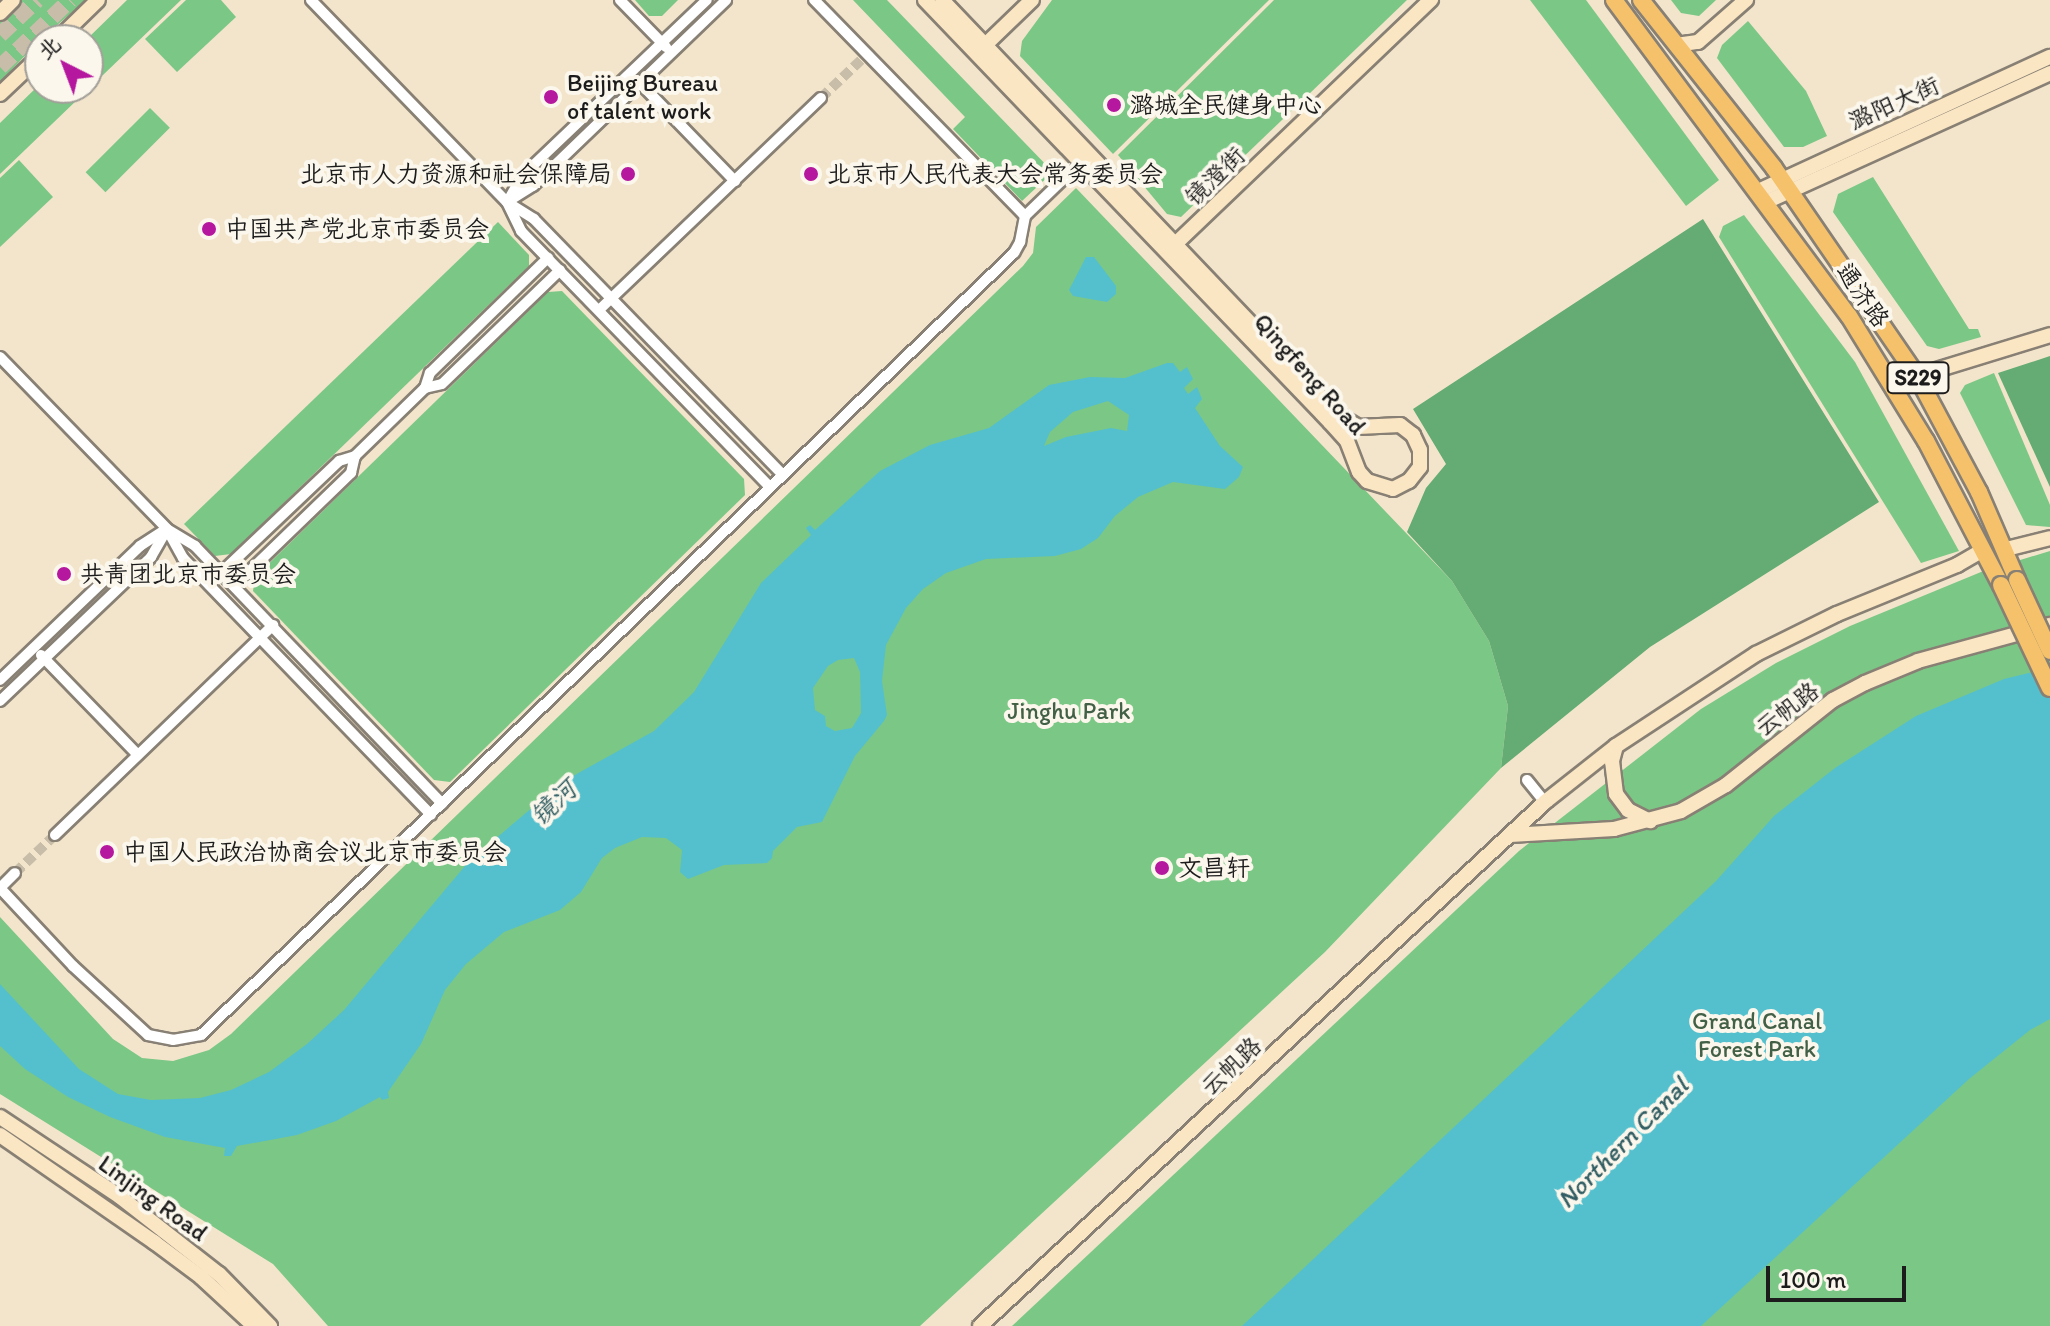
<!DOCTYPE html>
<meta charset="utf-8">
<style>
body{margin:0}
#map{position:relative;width:2050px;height:1326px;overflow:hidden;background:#f3e5cb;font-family:Itim,"LXGW WenKai TC",sans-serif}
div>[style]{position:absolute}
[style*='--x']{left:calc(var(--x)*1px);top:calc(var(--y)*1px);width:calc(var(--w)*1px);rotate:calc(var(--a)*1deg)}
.green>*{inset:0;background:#7bc786;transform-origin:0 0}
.forest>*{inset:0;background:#64ac73}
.water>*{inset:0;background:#54c0cd}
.street-tunnel>*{height:10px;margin-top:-5px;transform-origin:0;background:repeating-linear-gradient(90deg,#c8bda8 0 10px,transparent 0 15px)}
.primary-tunnel>*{height:16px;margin-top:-8px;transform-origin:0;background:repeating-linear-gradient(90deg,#c8bda8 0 16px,transparent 0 24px)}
.roads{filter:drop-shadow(2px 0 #888074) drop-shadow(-2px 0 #888074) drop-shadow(0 2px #888074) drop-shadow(0 -2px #888074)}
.street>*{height:10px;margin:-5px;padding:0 5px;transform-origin:5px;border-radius:5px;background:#fff}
.secondary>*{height:14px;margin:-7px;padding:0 7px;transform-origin:7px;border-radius:7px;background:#fbe6c4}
.primary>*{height:16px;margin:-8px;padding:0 8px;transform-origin:8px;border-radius:8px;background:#f5c16b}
.bridges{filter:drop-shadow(2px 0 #888074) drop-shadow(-2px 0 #888074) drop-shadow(0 2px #888074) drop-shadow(0 -2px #888074)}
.primary-bridge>*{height:16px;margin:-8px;padding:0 8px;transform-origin:8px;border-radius:8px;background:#f5c16b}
.dots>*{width:22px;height:22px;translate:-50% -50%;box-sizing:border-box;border:4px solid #fbf7ec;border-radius:50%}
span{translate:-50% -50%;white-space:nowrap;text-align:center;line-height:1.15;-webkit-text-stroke:8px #fbf7ec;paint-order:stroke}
.shield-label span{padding:2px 6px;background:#fbf7ec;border:2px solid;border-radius:6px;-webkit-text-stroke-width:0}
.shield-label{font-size:22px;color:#1c1c1c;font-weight:700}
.poi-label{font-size:24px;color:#1c1c1c}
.left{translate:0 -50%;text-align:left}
.right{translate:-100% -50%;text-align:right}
.street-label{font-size:24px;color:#1c1c1c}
.park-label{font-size:24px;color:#426046}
.water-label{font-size:26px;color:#325e63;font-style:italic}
.north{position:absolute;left:24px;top:24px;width:80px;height:80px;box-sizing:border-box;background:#fbf7ec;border:2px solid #a29f99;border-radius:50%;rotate:318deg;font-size:22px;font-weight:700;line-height:32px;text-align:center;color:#1c1c1c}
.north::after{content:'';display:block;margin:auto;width:28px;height:36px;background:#b5179e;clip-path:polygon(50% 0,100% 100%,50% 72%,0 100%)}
.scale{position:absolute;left:1766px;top:1266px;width:140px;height:36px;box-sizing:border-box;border:4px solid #1c1c1c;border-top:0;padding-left:10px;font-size:24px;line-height:28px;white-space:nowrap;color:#1c1c1c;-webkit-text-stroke:6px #fbf7ec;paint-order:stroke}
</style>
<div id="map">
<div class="green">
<i style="clip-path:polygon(22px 0,86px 0,40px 40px,0 82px,0 21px)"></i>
<i style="clip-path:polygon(127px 0,181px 0,0 174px,0 123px,40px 84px,40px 88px,88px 88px,86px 40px)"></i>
<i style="clip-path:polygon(186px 0,221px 0,236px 17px,177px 72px,145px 39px)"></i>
<i style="clip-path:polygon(635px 0,678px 0,662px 16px,649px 16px)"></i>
<i style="clip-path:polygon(853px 0,887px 0,1053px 172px,1022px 201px,953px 129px,965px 117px)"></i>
<i style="clip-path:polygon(1052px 0,1269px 0,1113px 154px,1020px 56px,1022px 41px)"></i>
<i style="clip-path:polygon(1274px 0,1407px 0,1181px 217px,1167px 214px,1118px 155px)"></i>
<i style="clip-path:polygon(1530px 0,1586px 0,1719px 180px,1686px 206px)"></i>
<i style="clip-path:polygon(1671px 0,1716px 0,1699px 16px,1681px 13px)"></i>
<i style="clip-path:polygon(1748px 21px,1806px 91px,1827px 136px,1803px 147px,1784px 147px,1717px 58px,1722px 45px)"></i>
<i style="left:150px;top:108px;width:28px;height:91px;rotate:45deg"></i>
<i style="clip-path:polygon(19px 160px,53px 197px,0 247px,0 178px)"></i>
<i style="clip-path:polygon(1873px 177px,1969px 329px,1978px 329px,1981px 337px,1939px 349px,1927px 346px,1833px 212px,1838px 194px)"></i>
<i style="clip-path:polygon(1076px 188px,1452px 581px,1489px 641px,1508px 706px,1501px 768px,1325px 952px,920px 1326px,328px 1326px,273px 1264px,0 1094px,0 917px,113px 1039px,142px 1058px,173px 1061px,209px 1050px,231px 1034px,1023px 266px,1033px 253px,1036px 227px)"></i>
<i style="clip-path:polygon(1744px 215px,1855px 362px,1959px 551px,1921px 563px,1719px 237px,1723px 226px)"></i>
<i style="clip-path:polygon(498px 222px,529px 255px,529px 266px,231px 554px,215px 556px,184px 524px)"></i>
<i style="clip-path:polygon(562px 291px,744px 479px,745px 495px,450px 782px,434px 780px,253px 591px,255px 577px,548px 292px)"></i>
<i style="clip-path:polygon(1994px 373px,2050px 505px,2050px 527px,2026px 525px,1960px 393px,1965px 385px)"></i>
<i style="clip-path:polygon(2050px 551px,2050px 1326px,1012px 1326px,1519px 851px,1701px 709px,1776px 663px,1850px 626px,1981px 572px)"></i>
</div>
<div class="forest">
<i style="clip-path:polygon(1703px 219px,1879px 502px,1650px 647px,1501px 768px,1508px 706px,1489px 641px,1452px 581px,1407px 532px,1426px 488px,1446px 464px,1413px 409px)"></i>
<i style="clip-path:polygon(2050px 356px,2050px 487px,1998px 373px)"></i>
</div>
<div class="water">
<i style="clip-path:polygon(1086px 257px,1094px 257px,1116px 286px,1116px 294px,1107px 302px,1073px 296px,1069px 290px)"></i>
<i style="clip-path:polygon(evenodd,1167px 363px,1173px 363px,1180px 372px,1187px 367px,1193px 379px,1184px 388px,1188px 394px,1197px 387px,1202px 399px,1195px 408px,1220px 446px,1243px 467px,1239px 477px,1225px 489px,1173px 482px,1138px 497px,1115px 516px,1098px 538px,1081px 549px,1055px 556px,986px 559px,946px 573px,923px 589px,906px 608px,886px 645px,882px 681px,887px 715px,884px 721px,855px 756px,822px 822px,797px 827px,773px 851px,772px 858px,767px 863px,724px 865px,688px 879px,680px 872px,682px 850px,666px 838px,642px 837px,615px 848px,602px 858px,581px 892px,560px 910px,504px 932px,466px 964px,445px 990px,421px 1044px,388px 1092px,389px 1098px,382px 1100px,380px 1097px,336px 1121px,297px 1135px,237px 1146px,231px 1156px,224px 1156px,225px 1148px,165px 1137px,110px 1117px,68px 1097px,25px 1069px,0 1046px,0 984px,79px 1069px,118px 1094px,151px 1100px,200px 1098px,231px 1090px,269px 1072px,307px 1044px,344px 1010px,470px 860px,564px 781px,654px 731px,694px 692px,761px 583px,811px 535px,806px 528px,810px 525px,815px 530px,880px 471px,930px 445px,989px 428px,1049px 385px,1090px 377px,1125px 378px,1167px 363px,1108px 401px,1129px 415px,1127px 431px,1111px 428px,1066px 437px,1044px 446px,1050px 432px,1073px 412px,1108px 401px,1167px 363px,854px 658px,860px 672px,861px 713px,852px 728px,835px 731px,826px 726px,825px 716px,815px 710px,813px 688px,828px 666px,838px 660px,854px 658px)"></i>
<i style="clip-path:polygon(2050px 668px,2050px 1019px,2030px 1030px,1969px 1079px,1701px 1326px,1242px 1326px,1716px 881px,1774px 816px,1835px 768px,1916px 716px,2004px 679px)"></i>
</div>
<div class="street-tunnel">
<i style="--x:821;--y:98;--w:55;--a:-43.5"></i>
<i style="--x:15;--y:873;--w:55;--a:-43.5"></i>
</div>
<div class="primary-tunnel">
<i style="--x:0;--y:35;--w:51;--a:-43.4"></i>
<i style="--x:0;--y:67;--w:97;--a:-43.7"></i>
</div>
<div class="roads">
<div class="street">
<i style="--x:311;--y:0;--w:281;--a:45.9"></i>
<i style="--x:507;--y:202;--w:32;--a:32"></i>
<i style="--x:534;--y:219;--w:357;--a:45.8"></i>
<i style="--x:620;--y:0;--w:66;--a:45.6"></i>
<i style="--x:637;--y:80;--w:141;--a:45.9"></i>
<i style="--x:508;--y:201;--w:29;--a:-61"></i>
<i style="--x:522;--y:176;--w:255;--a:-43.6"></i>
<i style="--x:507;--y:202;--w:31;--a:-32"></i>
<i style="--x:533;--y:186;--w:268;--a:-43.9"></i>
<i style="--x:508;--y:204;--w:30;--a:64"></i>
<i style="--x:521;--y:231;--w:357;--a:45.8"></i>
<i style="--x:1025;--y:216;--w:82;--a:-44"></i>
<i style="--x:599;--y:310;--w:307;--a:-43.7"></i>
<i style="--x:0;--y:357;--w:240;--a:45.8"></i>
<i style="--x:167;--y:529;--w:33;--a:31"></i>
<i style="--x:195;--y:546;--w:357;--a:46.2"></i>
<i style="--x:425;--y:388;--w:17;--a:-13"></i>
<i style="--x:442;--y:384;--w:164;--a:-44"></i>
<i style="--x:168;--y:531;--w:31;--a:61"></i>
<i style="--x:183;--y:558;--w:357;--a:46"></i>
<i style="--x:221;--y:573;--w:163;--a:-43.5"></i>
<i style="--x:339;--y:461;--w:17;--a:-17"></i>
<i style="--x:355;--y:456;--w:98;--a:-44.2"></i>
<i style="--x:425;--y:388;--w:16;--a:-72"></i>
<i style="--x:430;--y:373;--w:165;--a:-44.3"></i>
<i style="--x:234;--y:586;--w:163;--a:-44"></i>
<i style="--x:351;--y:473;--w:17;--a:-77"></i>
<i style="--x:41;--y:655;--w:139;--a:45.9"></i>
<i style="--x:0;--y:680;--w:194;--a:-43.7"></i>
<i style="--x:140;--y:546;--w:30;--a:-33"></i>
<i style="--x:0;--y:701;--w:209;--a:-43.6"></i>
<i style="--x:151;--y:557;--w:32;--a:-60"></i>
<i style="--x:1527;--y:780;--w:28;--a:51"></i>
<i style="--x:55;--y:835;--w:303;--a:-43.9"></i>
<i style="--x:0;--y:888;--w:107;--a:46.9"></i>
<i style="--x:73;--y:966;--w:102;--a:42.6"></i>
<i style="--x:148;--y:1035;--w:25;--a:11"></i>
<i style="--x:173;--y:1040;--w:28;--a:-10"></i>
<i style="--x:201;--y:1035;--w:1128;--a:-43.89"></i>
<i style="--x:1014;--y:253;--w:13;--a:-61"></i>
<i style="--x:1020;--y:242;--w:26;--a:-79"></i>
<i style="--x:1025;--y:216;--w:302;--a:-134.3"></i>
<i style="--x:0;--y:888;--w:21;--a:-45"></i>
</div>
<div class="secondary">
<i style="--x:925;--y:0;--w:585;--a:46.18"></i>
<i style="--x:1330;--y:422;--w:25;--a:48"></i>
<i style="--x:1347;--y:441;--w:33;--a:69"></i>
<i style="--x:1359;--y:472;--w:12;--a:48"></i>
<i style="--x:1367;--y:481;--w:27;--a:17"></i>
<i style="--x:1393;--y:489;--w:18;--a:-27"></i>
<i style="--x:1409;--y:481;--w:18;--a:-52"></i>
<i style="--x:1420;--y:467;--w:17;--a:-90"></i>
<i style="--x:1420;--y:450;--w:17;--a:-115"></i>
<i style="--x:1413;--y:435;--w:16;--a:-142"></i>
<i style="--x:1400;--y:425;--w:42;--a:177.3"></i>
<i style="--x:1358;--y:427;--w:25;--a:-148"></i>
<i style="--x:1337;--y:414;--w:572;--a:-133.65"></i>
<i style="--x:0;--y:13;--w:18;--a:-45"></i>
<i style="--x:57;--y:40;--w:57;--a:-44.3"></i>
<i style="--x:1676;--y:45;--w:22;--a:-8"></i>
<i style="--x:1698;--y:42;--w:64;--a:-41.2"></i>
<i style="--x:980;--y:50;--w:72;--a:-43.9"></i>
<i style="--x:0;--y:94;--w:55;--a:-43.5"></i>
<i style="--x:1758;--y:191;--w:321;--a:-24.7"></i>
<i style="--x:1766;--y:202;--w:312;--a:-24.4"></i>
<i style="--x:1168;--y:251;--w:364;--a:-43.7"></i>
<i style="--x:1917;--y:376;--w:139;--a:-17.1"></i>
<i style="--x:2006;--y:549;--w:45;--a:-14"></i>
<i style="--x:1616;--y:746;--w:16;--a:105"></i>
<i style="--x:1612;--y:761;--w:33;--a:83"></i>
<i style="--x:1616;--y:794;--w:20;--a:53"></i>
<i style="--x:1628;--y:810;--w:25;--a:27"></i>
<i style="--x:1510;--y:835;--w:104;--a:-3.3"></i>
<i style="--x:1614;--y:829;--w:69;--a:-15"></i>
<i style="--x:1681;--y:811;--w:52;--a:-30"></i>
<i style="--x:1726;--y:785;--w:137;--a:-38.5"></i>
<i style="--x:1833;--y:700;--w:36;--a:-28"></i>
<i style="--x:1865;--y:683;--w:57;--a:-22.5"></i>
<i style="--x:1918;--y:661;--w:137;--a:-15.3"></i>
<i style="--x:0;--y:1117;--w:143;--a:33.6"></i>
<i style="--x:119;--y:1196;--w:127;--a:38"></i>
<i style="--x:219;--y:1274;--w:73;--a:45.6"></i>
<i style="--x:0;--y:1135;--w:188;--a:34.8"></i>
<i style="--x:154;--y:1242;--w:59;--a:36.7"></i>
<i style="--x:201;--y:1277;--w:72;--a:42.8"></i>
<i style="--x:980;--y:1326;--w:771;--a:-42.84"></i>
<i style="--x:1545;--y:802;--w:90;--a:-38.3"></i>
<i style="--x:1616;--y:746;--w:168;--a:-33.3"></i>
<i style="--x:1756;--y:654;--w:90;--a:-26.3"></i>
<i style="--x:1837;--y:614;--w:130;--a:-22.2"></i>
<i style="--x:1957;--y:565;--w:30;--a:-30"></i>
</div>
<div class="primary">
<i style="--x:1614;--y:0;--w:394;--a:53.4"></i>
<i style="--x:1849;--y:316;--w:147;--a:58.4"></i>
<i style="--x:1926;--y:441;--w:162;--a:62.5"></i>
<i style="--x:1641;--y:0;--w:214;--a:51.6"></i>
<i style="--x:1774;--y:168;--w:252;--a:55.5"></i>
<i style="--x:1917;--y:376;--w:132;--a:61.9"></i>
<i style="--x:1979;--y:492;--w:96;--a:66.6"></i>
</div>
</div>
<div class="bridges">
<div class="primary-bridge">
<i style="--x:2017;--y:580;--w:78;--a:65.1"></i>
<i style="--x:2001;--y:585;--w:114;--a:64.6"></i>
</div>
</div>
<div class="dots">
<i style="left:551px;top:97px;background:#b5179e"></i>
<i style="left:1114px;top:105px;background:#b5179e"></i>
<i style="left:628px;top:174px;background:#b5179e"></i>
<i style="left:811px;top:174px;background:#b5179e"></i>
<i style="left:209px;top:229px;background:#b5179e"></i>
<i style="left:64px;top:574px;background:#b5179e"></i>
<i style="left:107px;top:852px;background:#b5179e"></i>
<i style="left:1162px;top:868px;background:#b5179e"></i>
</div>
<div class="shield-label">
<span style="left:1918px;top:378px">S229</span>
</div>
<div class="poi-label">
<span class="left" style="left:567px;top:97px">Beijing Bureau<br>of talent work</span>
<span class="left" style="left:1130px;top:105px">潞城全民健身中心</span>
<span class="right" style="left:612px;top:174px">北京市人力资源和社会保障局</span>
<span class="left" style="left:827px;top:174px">北京市人民代表大会常务委员会</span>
<span class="left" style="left:225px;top:229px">中国共产党北京市委员会</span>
<span class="left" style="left:80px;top:574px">共青团北京市委员会</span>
<span class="left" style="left:123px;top:852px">中国人民政治协商会议北京市委员会</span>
<span class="left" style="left:1178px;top:868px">文昌轩</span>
</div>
<div class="street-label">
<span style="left:1894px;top:103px;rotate:-24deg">潞阳大街</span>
<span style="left:1215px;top:176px;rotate:-44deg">镜澄街</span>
<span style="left:1863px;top:295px;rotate:55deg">通济路</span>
<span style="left:1310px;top:374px;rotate:48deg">Qingfeng Road</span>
<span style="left:1787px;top:709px;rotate:-37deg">云帆路</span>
<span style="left:1231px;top:1066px;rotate:-43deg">云帆路</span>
<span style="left:153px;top:1198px;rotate:36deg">Linjing Road</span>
</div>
<div class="park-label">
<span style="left:1069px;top:711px">Jinghu Park</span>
<span style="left:1757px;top:1035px">Grand Canal<br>Forest Park</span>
</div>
<div class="water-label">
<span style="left:554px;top:803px;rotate:-43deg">镜河</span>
<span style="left:1623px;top:1143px;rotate:-45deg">Northern Canal</span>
</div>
<div class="north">北</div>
<div class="scale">100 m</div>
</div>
